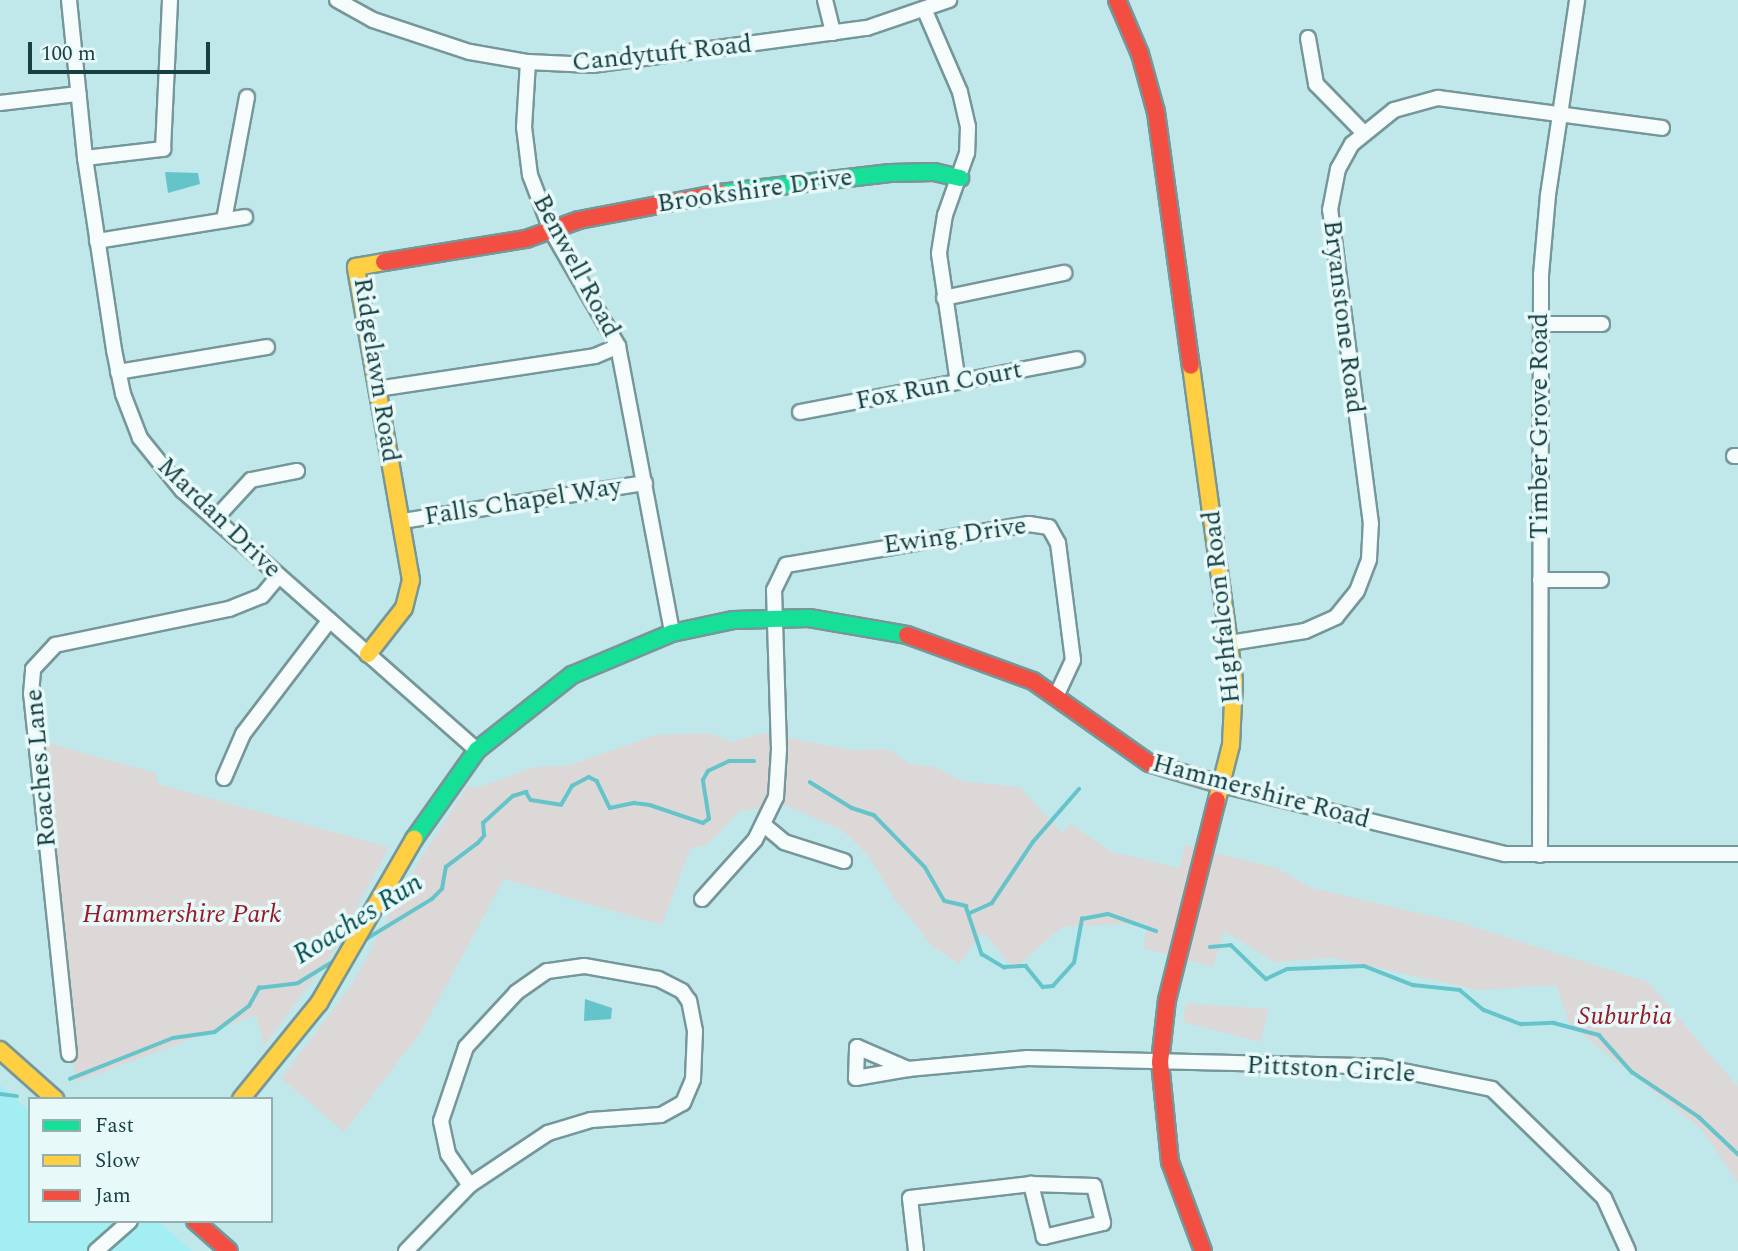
<!DOCTYPE html>
<style>
body{margin:0}
#map{position:relative;width:1738px;height:1251px;overflow:hidden;background:#c0e8ea;font-family:Spectral,serif}
div>[style]{position:absolute}
[style*='--x']{left:calc(var(--x)*1px);top:calc(var(--y)*1px);width:calc(var(--w)*1px);rotate:calc(var(--a)*1deg)}
.built>*{inset:0;background:#a2eef2}
.green>*{inset:0;background:#dcd8d8}
.water>*{inset:0;background:#65c4ca}
.stream>*{height:3.5px;margin:-1.75px;padding:0 1.75px;transform-origin:1.75px;border-radius:1.75px;background:#65c4ca}
.roads{filter:drop-shadow(2px 0 #769799) drop-shadow(-2px 0 #769799) drop-shadow(0 2px #769799) drop-shadow(0 -2px #769799)}
.street>*{height:14px;margin:-7px;padding:0 7px;transform-origin:7px;border-radius:7px;background:#f6fcfc}
.fast>*{height:16px;margin:-8px;padding:0 8px;transform-origin:8px;border-radius:8px;background:#16e098}
.slow>*{height:16px;margin:-8px;padding:0 8px;transform-origin:8px;border-radius:8px;background:#ffcf43}
.jam>*{height:16px;margin:-8px;padding:0 8px;transform-origin:8px;border-radius:8px;background:#f24e42}
span{translate:-50% -50%;white-space:nowrap;text-align:center;line-height:1.15;-webkit-text-stroke:7px #e8f9fa;paint-order:stroke}
.street-label{font-size:26px;color:#184042}
.park-label{font-size:26px;color:#981a28;font-style:italic}
.water-label{font-size:28px;color:#034d51;font-style:italic}
.legend{position:absolute;left:28px;top:1097px;width:245px;height:126px;box-sizing:border-box;background:#e8f9fa;border:2px solid #95afb0;margin:0;padding:9px 12px;list-style:none;font-size:21px;color:#184042}
.legend li{display:flex;align-items:center;gap:14px;height:35px}
.legend b{width:35px;border:2px solid #95afb0}
.scale{position:absolute;left:28px;top:42px;width:182px;height:32px;box-sizing:border-box;border:4px solid #184042;border-top:0;padding-left:9px;font-size:21px;line-height:24px;white-space:nowrap;color:#184042;-webkit-text-stroke:5px #e8f9fa;paint-order:stroke}
</style>
<div id="map">
<div class="built">
<i style="clip-path:polygon(0 1085px,30px 1111px,30px 1221px,157px 1221px,192px 1251px,0 1251px)"></i>
</div>
<div class="green">
<i style="clip-path:polygon(709px 733px,733px 742px,762px 733px,852px 750px,888px 749px,911px 764px,935px 767px,963px 781px,1020px 787px,1062px 833px,1070px 823px,1110px 851px,1179px 868px,1185px 845px,1277px 868px,1312px 888px,1462px 923px,1648px 982px,1738px 1087px,1738px 1183px,1701px 1129px,1570px 1025px,1556px 985px,1478px 990px,1334px 958px,1275px 962px,1224px 931px,1213px 967px,1143px 948px,1148px 923px,1062px 927px,1014px 969px,983px 932px,959px 964px,931px 945px,893px 897px,870px 858px,842px 830px,776px 801px,770px 807px,740px 811px,707px 845px,690px 849px,662px 925px,504px 879px,421px 1032px,344px 1132px,281px 1078px,352px 984px,422px 856px,468px 786px,476px 788px,535px 767px,567px 766px,656px 735px)"></i>
<i style="clip-path:polygon(41px 741px,156px 773px,158px 784px,389px 847px,332px 954px,264px 1046px,256px 1015px,76px 1082px)"></i>
<i style="clip-path:polygon(1186px 1003px,1269px 1009px,1260px 1042px,1183px 1022px)"></i>
</div>
<div class="water">
<i style="clip-path:polygon(165px 172px,198px 173px,200px 184px,168px 193px)"></i>
<i style="clip-path:polygon(585px 999px,612px 1008px,611px 1019px,584px 1021px)"></i>
</div>
<div class="stream">
<i style="--x:810;--y:782;--w:49;--a:31.8"></i>
<i style="--x:852;--y:808;--w:23;--a:18"></i>
<i style="--x:874;--y:815;--w:73;--a:45.6"></i>
<i style="--x:925;--y:867;--w:39;--a:60"></i>
<i style="--x:945;--y:901;--w:22;--a:13"></i>
<i style="--x:966;--y:906;--w:51;--a:71.6"></i>
<i style="--x:982;--y:954;--w:26;--a:31"></i>
<i style="--x:1004;--y:967;--w:22;--a:-3"></i>
<i style="--x:1026;--y:966;--w:27;--a:51"></i>
<i style="--x:1043;--y:987;--w:10;--a:-6"></i>
<i style="--x:1053;--y:986;--w:31;--a:-48"></i>
<i style="--x:1074;--y:963;--w:45;--a:-79.7"></i>
<i style="--x:1082;--y:919;--w:26;--a:-11"></i>
<i style="--x:1108;--y:914;--w:51;--a:19.5"></i>
<i style="--x:970;--y:913;--w:24;--a:-24"></i>
<i style="--x:992;--y:903;--w:73;--a:-56.1"></i>
<i style="--x:1033;--y:842;--w:70;--a:-49"></i>
<i style="--x:363;--y:941;--w:81;--a:-31.3"></i>
<i style="--x:432;--y:899;--w:14;--a:-45"></i>
<i style="--x:442;--y:889;--w:22;--a:-80"></i>
<i style="--x:446;--y:867;--w:39;--a:-37"></i>
<i style="--x:477;--y:844;--w:11;--a:-49"></i>
<i style="--x:484;--y:836;--w:13;--a:-94"></i>
<i style="--x:483;--y:823;--w:40;--a:-42"></i>
<i style="--x:513;--y:796;--w:14;--a:-17"></i>
<i style="--x:526;--y:792;--w:9;--a:58"></i>
<i style="--x:531;--y:800;--w:30;--a:9"></i>
<i style="--x:561;--y:805;--w:22;--a:-60"></i>
<i style="--x:572;--y:786;--w:19;--a:-28"></i>
<i style="--x:589;--y:777;--w:9;--a:27"></i>
<i style="--x:597;--y:781;--w:30;--a:64"></i>
<i style="--x:610;--y:808;--w:25;--a:-12"></i>
<i style="--x:634;--y:803;--w:16;--a:7"></i>
<i style="--x:650;--y:805;--w:56;--a:18.8"></i>
<i style="--x:703;--y:823;--w:7;--a:-34"></i>
<i style="--x:709;--y:819;--w:39;--a:-99"></i>
<i style="--x:703;--y:780;--w:10;--a:-61"></i>
<i style="--x:708;--y:771;--w:23;--a:-25"></i>
<i style="--x:729;--y:761;--w:25;--a:0"></i>
<i style="--x:1210;--y:947;--w:21;--a:-5"></i>
<i style="--x:1231;--y:945;--w:49;--a:44.2"></i>
<i style="--x:1266;--y:979;--w:23;--a:-25"></i>
<i style="--x:1287;--y:969;--w:77;--a:-2.2"></i>
<i style="--x:1364;--y:966;--w:53;--a:21.2"></i>
<i style="--x:1413;--y:985;--w:47;--a:6.1"></i>
<i style="--x:1460;--y:990;--w:31;--a:40"></i>
<i style="--x:1484;--y:1010;--w:40;--a:21"></i>
<i style="--x:1521;--y:1024;--w:33;--a:-2"></i>
<i style="--x:1554;--y:1023;--w:47;--a:14.9"></i>
<i style="--x:1599;--y:1035;--w:50;--a:48.3"></i>
<i style="--x:1632;--y:1072;--w:81;--a:33.9"></i>
<i style="--x:1699;--y:1117;--w:54;--a:43.5"></i>
<i style="--x:70;--y:1079;--w:111;--a:-21.7"></i>
<i style="--x:173;--y:1038;--w:42;--a:-8.1"></i>
<i style="--x:215;--y:1032;--w:43;--a:-37.4"></i>
<i style="--x:249;--y:1006;--w:21;--a:-61"></i>
<i style="--x:259;--y:988;--w:39;--a:-7"></i>
<i style="--x:298;--y:983;--w:42;--a:-31.4"></i>
<i style="--x:0;--y:1094;--w:17;--a:7"></i>
</div>
<div class="roads">
<div class="street">
<i style="--x:69;--y:0;--w:159;--a:84.2"></i>
<i style="--x:85;--y:158;--w:194;--a:81.4"></i>
<i style="--x:114;--y:350;--w:45;--a:78.4"></i>
<i style="--x:123;--y:394;--w:47;--a:68.9"></i>
<i style="--x:140;--y:438;--w:67;--a:51.1"></i>
<i style="--x:182;--y:490;--w:393;--a:41.4"></i>
<i style="--x:337;--y:0;--w:41;--a:29.1"></i>
<i style="--x:373;--y:20;--w:102;--a:18.3"></i>
<i style="--x:470;--y:52;--w:59;--a:9.8"></i>
<i style="--x:528;--y:62;--w:64;--a:2.7"></i>
<i style="--x:592;--y:65;--w:277;--a:-7.7"></i>
<i style="--x:867;--y:28;--w:87;--a:-18.9"></i>
<i style="--x:825;--y:0;--w:34;--a:76"></i>
<i style="--x:925;--y:11;--w:88;--a:66.6"></i>
<i style="--x:960;--y:92;--w:36;--a:77"></i>
<i style="--x:968;--y:127;--w:26;--a:92"></i>
<i style="--x:967;--y:153;--w:66;--a:109.5"></i>
<i style="--x:945;--y:215;--w:39;--a:99"></i>
<i style="--x:939;--y:254;--w:129;--a:81.6"></i>
<i style="--x:1308;--y:38;--w:47;--a:80.1"></i>
<i style="--x:1316;--y:84;--w:69;--a:45.6"></i>
<i style="--x:528;--y:62;--w:65;--a:93.5"></i>
<i style="--x:524;--y:127;--w:48;--a:82.9"></i>
<i style="--x:530;--y:175;--w:59;--a:69.1"></i>
<i style="--x:551;--y:230;--w:134;--a:60"></i>
<i style="--x:618;--y:346;--w:292;--a:79.3"></i>
<i style="--x:0;--y:103;--w:79;--a:-6.6"></i>
<i style="--x:85;--y:158;--w:79;--a:-6.6"></i>
<i style="--x:163;--y:149;--w:149;--a:-87.3"></i>
<i style="--x:224;--y:220;--w:125;--a:-79.4"></i>
<i style="--x:97;--y:241;--w:150;--a:-9.2"></i>
<i style="--x:944;--y:298;--w:123;--a:-11.8"></i>
<i style="--x:1541;--y:324;--w:61;--a:0"></i>
<i style="--x:118;--y:372;--w:151;--a:-9.5"></i>
<i style="--x:377;--y:389;--w:220;--a:-8.6"></i>
<i style="--x:595;--y:356;--w:25;--a:-23"></i>
<i style="--x:800;--y:412;--w:282;--a:-10.8"></i>
<i style="--x:1734;--y:456;--w:4;--a:0"></i>
<i style="--x:215;--y:519;--w:53;--a:-47.3"></i>
<i style="--x:251;--y:480;--w:47;--a:-11.1"></i>
<i style="--x:402;--y:521;--w:246;--a:-8.9"></i>
<i style="--x:1540;--y:580;--w:61;--a:0"></i>
<i style="--x:1230;--y:643;--w:76;--a:-9.1"></i>
<i style="--x:1305;--y:631;--w:34;--a:-24"></i>
<i style="--x:1336;--y:617;--w:33;--a:-51"></i>
<i style="--x:1357;--y:591;--w:34;--a:-69"></i>
<i style="--x:1369;--y:559;--w:35;--a:-87"></i>
<i style="--x:1371;--y:524;--w:317;--a:-97.4"></i>
<i style="--x:1330;--y:210;--w:42;--a:-79"></i>
<i style="--x:1338;--y:169;--w:29;--a:-61"></i>
<i style="--x:1352;--y:144;--w:54;--a:-39"></i>
<i style="--x:1394;--y:110;--w:46;--a:-15.3"></i>
<i style="--x:1438;--y:98;--w:226;--a:7.6"></i>
<i style="--x:224;--y:778;--w:48;--a:-66.6"></i>
<i style="--x:243;--y:734;--w:143;--a:-52.7"></i>
<i style="--x:1222;--y:785;--w:291;--a:13.7"></i>
<i style="--x:1505;--y:854;--w:233;--a:0"></i>
<i style="--x:764;--y:825;--w:26;--a:40"></i>
<i style="--x:784;--y:842;--w:63;--a:17.6"></i>
<i style="--x:1540;--y:855;--w:580;--a:-89.9"></i>
<i style="--x:1541;--y:275;--w:80;--a:-85"></i>
<i style="--x:1548;--y:195;--w:197;--a:-81.5"></i>
<i style="--x:702;--y:899;--w:79;--a:-48.1"></i>
<i style="--x:755;--y:840;--w:48;--a:-64"></i>
<i style="--x:776;--y:797;--w:48;--a:-86.4"></i>
<i style="--x:779;--y:749;--w:159;--a:-91.8"></i>
<i style="--x:774;--y:590;--w:28;--a:-64"></i>
<i style="--x:786;--y:565;--w:246;--a:-9.6"></i>
<i style="--x:1029;--y:524;--w:20;--a:9"></i>
<i style="--x:1049;--y:527;--w:18;--a:61"></i>
<i style="--x:1058;--y:543;--w:118;--a:82.7"></i>
<i style="--x:1073;--y:660;--w:38;--a:115"></i>
<i style="--x:69;--y:1054;--w:362;--a:-96"></i>
<i style="--x:31;--y:694;--w:25;--a:-85"></i>
<i style="--x:33;--y:669;--w:33;--a:-47"></i>
<i style="--x:55;--y:645;--w:178;--a:-11.7"></i>
<i style="--x:229;--y:609;--w:35;--a:-22"></i>
<i style="--x:262;--y:596;--w:26;--a:-50"></i>
<i style="--x:908;--y:1069;--w:53;--a:170.2"></i>
<i style="--x:856;--y:1078;--w:31;--a:-88"></i>
<i style="--x:857;--y:1047;--w:56;--a:23.3"></i>
<i style="--x:908;--y:1069;--w:120;--a:-5.3"></i>
<i style="--x:1027;--y:1058;--w:356;--a:1.4"></i>
<i style="--x:1383;--y:1067;--w:111;--a:11.4"></i>
<i style="--x:1492;--y:1089;--w:156;--a:44.2"></i>
<i style="--x:1604;--y:1198;--w:58;--a:65.6"></i>
<i style="--x:96;--y:1251;--w:45;--a:-41.4"></i>
<i style="--x:406;--y:1251;--w:92;--a:-45.9"></i>
<i style="--x:470;--y:1185;--w:94;--a:-33.7"></i>
<i style="--x:548;--y:1133;--w:45;--a:-16.8"></i>
<i style="--x:591;--y:1120;--w:70;--a:-4.1"></i>
<i style="--x:661;--y:1115;--w:25;--a:-29"></i>
<i style="--x:683;--y:1103;--w:26;--a:-67"></i>
<i style="--x:693;--y:1079;--w:48;--a:-87.6"></i>
<i style="--x:695;--y:1031;--w:31;--a:-101"></i>
<i style="--x:689;--y:1001;--w:12;--a:-125"></i>
<i style="--x:682;--y:991;--w:27;--a:-153"></i>
<i style="--x:658;--y:979;--w:75;--a:-170"></i>
<i style="--x:584;--y:966;--w:37;--a:172"></i>
<i style="--x:547;--y:971;--w:38;--a:145"></i>
<i style="--x:516;--y:993;--w:74;--a:132.8"></i>
<i style="--x:466;--y:1047;--w:78;--a:108.7"></i>
<i style="--x:441;--y:1121;--w:34;--a:78"></i>
<i style="--x:448;--y:1154;--w:38;--a:55"></i>
<i style="--x:916;--y:1251;--w:53;--a:-96.5"></i>
<i style="--x:910;--y:1198;--w:122;--a:-6.6"></i>
<i style="--x:1031;--y:1184;--w:63;--a:1.8"></i>
<i style="--x:1094;--y:1186;--w:38;--a:76"></i>
<i style="--x:1103;--y:1223;--w:61;--a:166.7"></i>
<i style="--x:1044;--y:1237;--w:55;--a:-103.8"></i>
</div>
<div class="fast">
<i style="--x:720;--y:193;--w:171;--a:-6.7"></i>
<i style="--x:890;--y:173;--w:44;--a:-1.3"></i>
<i style="--x:934;--y:172;--w:27;--a:13"></i>
<i style="--x:414;--y:839;--w:109;--a:-54.7"></i>
<i style="--x:477;--y:750;--w:121;--a:-38.3"></i>
<i style="--x:572;--y:675;--w:108;--a:-22.8"></i>
<i style="--x:672;--y:633;--w:62;--a:-12"></i>
<i style="--x:733;--y:620;--w:76;--a:-1.5"></i>
<i style="--x:809;--y:618;--w:99;--a:9.8"></i>
</div>
<div class="slow">
<i style="--x:1191;--y:366;--w:318;--a:82.2"></i>
<i style="--x:1234;--y:681;--w:64;--a:92.7"></i>
<i style="--x:1231;--y:745;--w:57;--a:104.3"></i>
<i style="--x:368;--y:654;--w:58;--a:-52"></i>
<i style="--x:404;--y:608;--w:29;--a:-76"></i>
<i style="--x:411;--y:580;--w:318;--a:-100"></i>
<i style="--x:356;--y:267;--w:28;--a:-10"></i>
<i style="--x:0;--y:1050;--w:74;--a:41.7"></i>
<i style="--x:241;--y:1099;--w:124;--a:-50.9"></i>
<i style="--x:319;--y:1003;--w:190;--a:-59.9"></i>
</div>
<div class="jam">
<i style="--x:1117;--y:0;--w:59;--a:66.9"></i>
<i style="--x:1140;--y:54;--w:60;--a:74.6"></i>
<i style="--x:1156;--y:112;--w:256;--a:82.2"></i>
<i style="--x:384;--y:262;--w:144;--a:-9.2"></i>
<i style="--x:526;--y:239;--w:56;--a:-19.7"></i>
<i style="--x:579;--y:220;--w:144;--a:-10.8"></i>
<i style="--x:907;--y:635;--w:134;--a:20.1"></i>
<i style="--x:1033;--y:681;--w:142;--a:35.3"></i>
<i style="--x:1149;--y:763;--w:76;--a:16.8"></i>
<i style="--x:195;--y:1221;--w:45;--a:41.4"></i>
<i style="--x:1203;--y:1251;--w:95;--a:-110.3"></i>
<i style="--x:1170;--y:1162;--w:100;--a:-95.7"></i>
<i style="--x:1160;--y:1062;--w:62;--a:-83.6"></i>
<i style="--x:1167;--y:1000;--w:206;--a:-76"></i>
</div>
</div>
<div class="street-label">
<span style="left:662px;top:54px;rotate:-6deg">Candytuft Road</span>
<span style="left:755px;top:191px;rotate:-8deg">Brookshire Drive</span>
<span style="left:576px;top:266px;rotate:62deg">Benwell Road</span>
<span style="left:1343px;top:317px;rotate:83deg">Bryanstone Road</span>
<span style="left:376px;top:370px;rotate:81deg">Ridgelawn Road</span>
<span style="left:939px;top:386px;rotate:-11deg">Fox Run Court</span>
<span style="left:1540px;top:426px;rotate:-90deg">Timber Grove Road</span>
<span style="left:523px;top:502px;rotate:-9deg">Falls Chapel Way</span>
<span style="left:219px;top:518px;rotate:44deg">Mardan Drive</span>
<span style="left:955px;top:536px;rotate:-8deg">Ewing Drive</span>
<span style="left:1222px;top:607px;rotate:-96deg">Highfalcon Road</span>
<span style="left:41px;top:768px;rotate:-95deg">Roaches Lane</span>
<span style="left:1261px;top:792px;rotate:15deg">Hammershire Road</span>
<span style="left:1331px;top:1070px;rotate:3deg">Pittston Circle</span>
</div>
<div class="park-label">
<span style="left:182px;top:915px">Hammershire Park</span>
<span style="left:1625px;top:1017px">Suburbia</span>
</div>
<div class="water-label">
<span style="left:358px;top:919px;rotate:-32deg">Roaches Run</span>
</div>
<ul class="legend">
<li><b style="height:9px;background:#16e098"></b>Fast</li>
<li><b style="height:9px;background:#ffcf43"></b>Slow</li>
<li><b style="height:9px;background:#f24e42"></b>Jam</li>
</ul>
<div class="scale">100 m</div>
</div>
